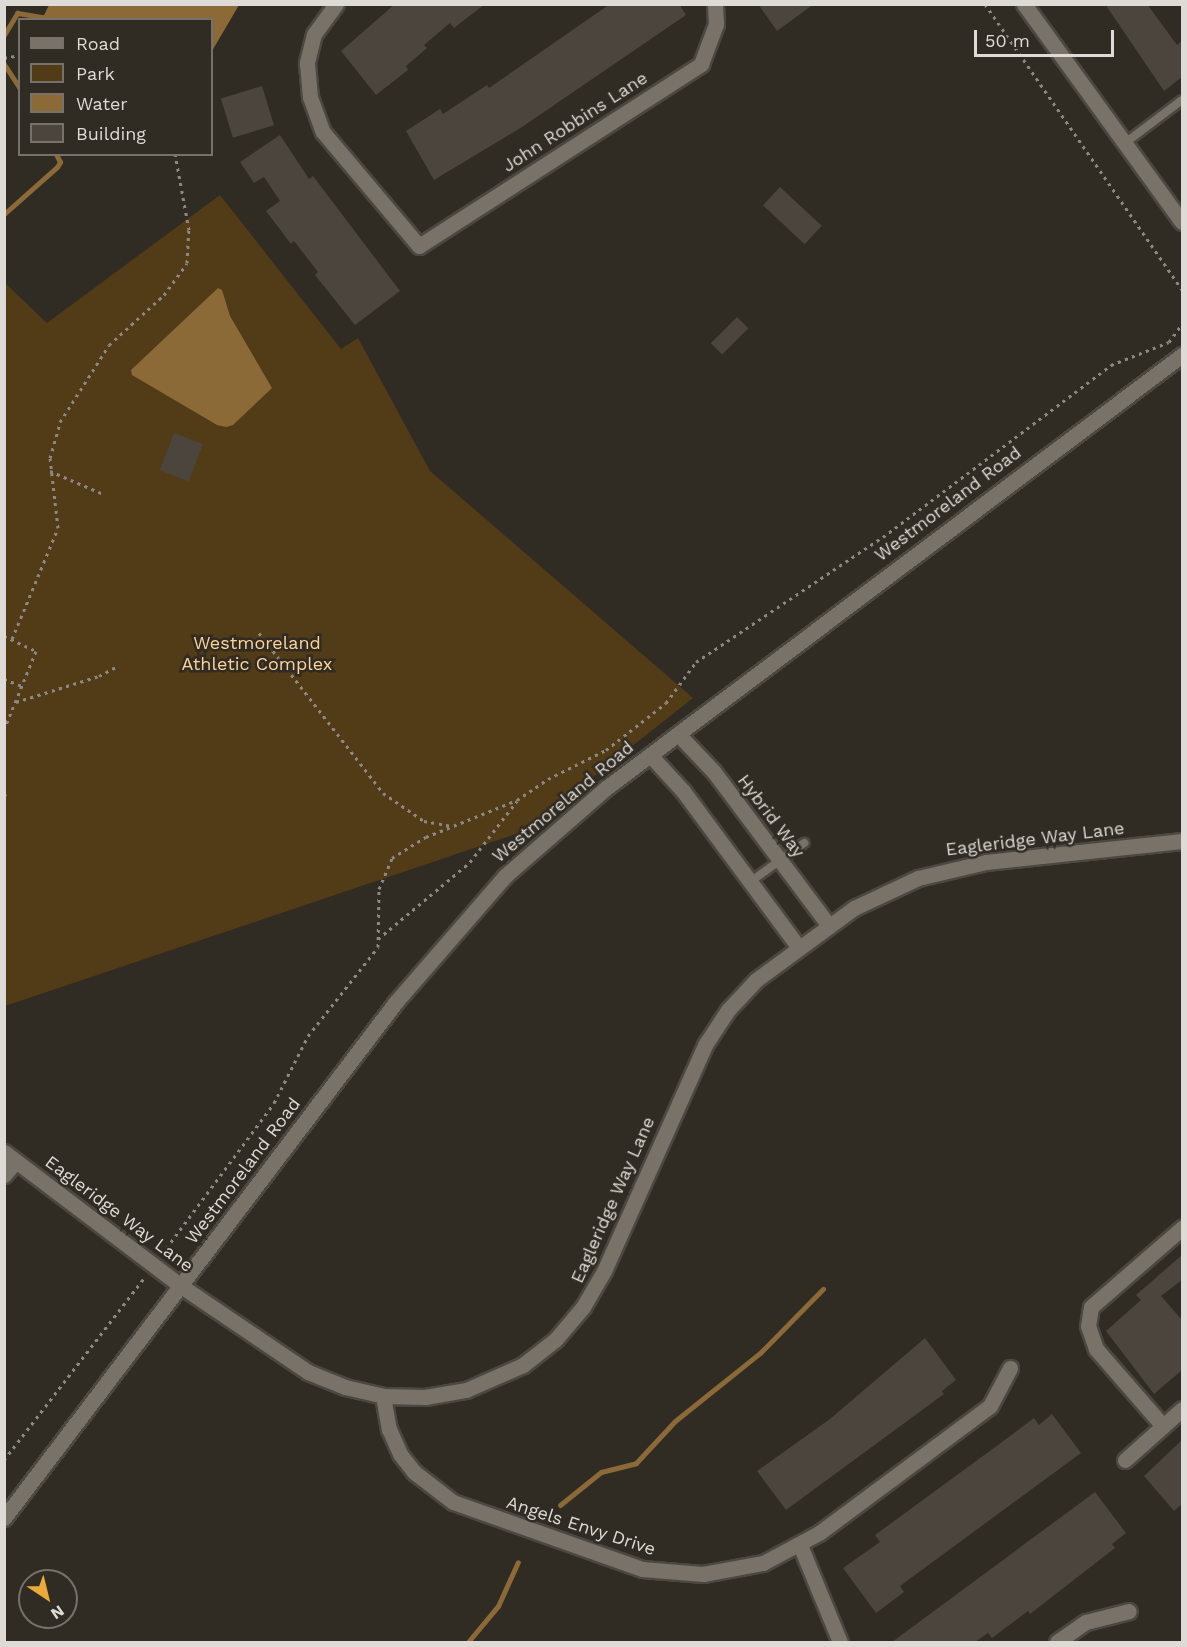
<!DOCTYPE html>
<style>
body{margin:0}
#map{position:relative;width:1187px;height:1647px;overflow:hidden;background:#302b23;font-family:"Work Sans",sans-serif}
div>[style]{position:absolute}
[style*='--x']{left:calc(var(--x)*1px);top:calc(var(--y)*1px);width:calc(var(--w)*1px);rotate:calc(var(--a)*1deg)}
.green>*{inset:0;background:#523b17}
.water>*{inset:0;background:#8b6a38}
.stream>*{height:5px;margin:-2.5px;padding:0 2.5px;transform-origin:2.5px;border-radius:2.5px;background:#8b6a38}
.building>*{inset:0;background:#4b453d;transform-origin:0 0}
.path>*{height:3px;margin-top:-1.5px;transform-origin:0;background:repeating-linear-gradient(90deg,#8c8982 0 3px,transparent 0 7.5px)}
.roads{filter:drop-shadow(2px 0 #4b4741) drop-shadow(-2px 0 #4b4741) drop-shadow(0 2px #4b4741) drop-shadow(0 -2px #4b4741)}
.lane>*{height:8px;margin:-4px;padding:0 4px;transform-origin:4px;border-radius:4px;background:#787269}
.street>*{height:15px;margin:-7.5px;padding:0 7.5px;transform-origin:7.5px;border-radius:7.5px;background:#787269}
.secondary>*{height:15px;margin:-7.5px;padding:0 7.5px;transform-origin:7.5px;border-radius:7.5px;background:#787269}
span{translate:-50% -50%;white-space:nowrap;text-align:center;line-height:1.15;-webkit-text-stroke:5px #302b23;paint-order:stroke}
.street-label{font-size:18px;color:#dedbd6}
.park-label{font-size:18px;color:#fcd499}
.frame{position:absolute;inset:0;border:6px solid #dedbd6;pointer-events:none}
.legend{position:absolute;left:18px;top:18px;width:195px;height:138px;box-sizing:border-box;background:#302b23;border:2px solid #76716b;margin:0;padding:8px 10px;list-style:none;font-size:18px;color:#dedbd6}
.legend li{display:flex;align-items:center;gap:12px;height:30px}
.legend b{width:30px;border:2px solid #76716b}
.north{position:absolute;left:18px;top:1569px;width:60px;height:60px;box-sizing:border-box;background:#302b23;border:2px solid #76716b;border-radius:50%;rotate:145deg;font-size:16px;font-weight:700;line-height:24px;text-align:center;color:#dedbd6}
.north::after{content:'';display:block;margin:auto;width:21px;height:27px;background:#eba939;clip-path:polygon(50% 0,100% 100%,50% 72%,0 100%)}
.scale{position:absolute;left:974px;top:30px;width:140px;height:27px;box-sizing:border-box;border:3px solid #dedbd6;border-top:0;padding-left:8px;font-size:18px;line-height:21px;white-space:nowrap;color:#dedbd6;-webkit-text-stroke:4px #302b23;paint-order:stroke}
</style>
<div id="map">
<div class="green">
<i style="clip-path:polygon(220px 195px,341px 349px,358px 338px,430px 471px,693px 698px,525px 831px,5px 1006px,4px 282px,47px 323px)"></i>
</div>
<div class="water">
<i style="clip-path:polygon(49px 5px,49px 4px,239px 5px,212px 51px,212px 20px,42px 19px)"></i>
<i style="clip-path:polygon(218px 288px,222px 290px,230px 316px,272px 388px,233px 425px,226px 427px,217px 425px,132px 375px,131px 370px)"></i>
</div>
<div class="stream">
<i style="--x:4;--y:35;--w:26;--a:-59"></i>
<i style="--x:17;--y:13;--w:31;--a:9"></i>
<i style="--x:4;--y:64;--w:30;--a:57"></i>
<i style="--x:4;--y:214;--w:71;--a:-41.6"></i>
<i style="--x:57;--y:167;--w:6;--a:-59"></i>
<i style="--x:60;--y:162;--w:9;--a:-117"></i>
<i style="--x:560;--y:1505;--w:53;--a:-38.8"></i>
<i style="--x:601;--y:1472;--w:36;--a:-14"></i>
<i style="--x:636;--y:1463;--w:57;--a:-47.1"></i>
<i style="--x:675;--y:1421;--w:109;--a:-38.7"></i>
<i style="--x:760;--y:1353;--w:90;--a:-45.5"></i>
<i style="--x:468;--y:1642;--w:47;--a:-50.2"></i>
<i style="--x:498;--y:1606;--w:48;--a:-65.6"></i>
</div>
<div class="building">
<i style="clip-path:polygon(395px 4px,485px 4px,454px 28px,450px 23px,424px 45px,427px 48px,406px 66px,408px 70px,376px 95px,341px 51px)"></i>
<i style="clip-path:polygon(610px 4px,679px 4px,686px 15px,522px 127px,434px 180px,406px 131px,440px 109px,443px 114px,487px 85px,489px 88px)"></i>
<i style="clip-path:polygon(758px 4px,814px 4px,777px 31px)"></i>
<i style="clip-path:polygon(1105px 4px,1147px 4px,1177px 45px,1182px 41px,1182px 77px,1164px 91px)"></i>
<i style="left:262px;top:86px;width:41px;height:43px;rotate:73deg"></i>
<i style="clip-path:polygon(280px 135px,309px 179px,313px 176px,400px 291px,355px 325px,315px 275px,318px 272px,294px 241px,291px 244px,266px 211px,280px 201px,264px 177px,254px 183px,240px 162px)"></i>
<i style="left:780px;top:187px;width:57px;height:25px;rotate:43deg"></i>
<i style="left:737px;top:317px;width:16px;height:37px;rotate:45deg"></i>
<i style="left:174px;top:433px;width:31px;height:40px;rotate:21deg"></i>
<i style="clip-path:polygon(1182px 1255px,1182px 1280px,1161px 1296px,1182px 1320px,1182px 1370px,1154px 1394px,1106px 1331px,1141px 1300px,1136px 1295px)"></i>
<i style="clip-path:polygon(925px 1338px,956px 1380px,942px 1391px,944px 1394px,786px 1510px,757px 1471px,830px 1419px)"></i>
<i style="clip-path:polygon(1052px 1414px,1081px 1453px,900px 1586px,904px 1592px,876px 1613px,843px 1568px,880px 1542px,875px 1535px,998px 1445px,1034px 1418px,1039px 1425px)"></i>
<i style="clip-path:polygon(1182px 1440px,1182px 1504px,1174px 1511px,1144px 1476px)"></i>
<i style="clip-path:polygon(1095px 1492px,1126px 1533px,1112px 1544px,1115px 1548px,1030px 1614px,1028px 1611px,992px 1638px,988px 1633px,975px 1642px,892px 1642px)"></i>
</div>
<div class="path">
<i style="--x:985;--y:4;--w:347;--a:55.4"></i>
<i style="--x:4;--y:58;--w:16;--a:-11"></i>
<i style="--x:50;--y:471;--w:56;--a:23.3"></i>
<i style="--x:259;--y:633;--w:202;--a:52.2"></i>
<i style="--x:383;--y:793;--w:50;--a:34.3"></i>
<i style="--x:424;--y:821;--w:28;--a:10"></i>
<i style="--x:4;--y:636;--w:35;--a:25"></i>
<i style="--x:36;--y:651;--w:85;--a:112.1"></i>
<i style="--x:12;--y:639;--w:120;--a:-67.5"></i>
<i style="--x:58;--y:528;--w:70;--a:-96.5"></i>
<i style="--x:50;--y:458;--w:37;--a:-74"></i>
<i style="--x:60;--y:422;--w:91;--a:-57.5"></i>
<i style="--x:109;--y:345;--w:74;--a:-42.3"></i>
<i style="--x:164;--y:295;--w:39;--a:-54"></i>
<i style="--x:187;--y:263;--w:33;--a:-87"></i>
<i style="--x:189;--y:230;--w:77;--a:-100.4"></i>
<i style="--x:4;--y:679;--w:19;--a:21"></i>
<i style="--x:16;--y:702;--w:87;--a:-17.4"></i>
<i style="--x:99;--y:676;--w:21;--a:-28"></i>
<i style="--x:4;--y:793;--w:7;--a:63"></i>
<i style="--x:378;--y:939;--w:120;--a:-39.9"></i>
<i style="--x:470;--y:862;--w:77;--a:-52.4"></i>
<i style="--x:162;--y:1254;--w:188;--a:-53.4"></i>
<i style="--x:274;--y:1103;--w:75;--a:-63.1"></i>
<i style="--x:308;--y:1036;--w:113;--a:-51.8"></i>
<i style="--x:378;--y:947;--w:58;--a:-89"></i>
<i style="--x:379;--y:889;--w:34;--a:-67"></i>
<i style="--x:392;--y:858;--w:40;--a:-32"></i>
<i style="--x:426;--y:837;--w:98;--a:-22.1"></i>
<i style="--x:517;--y:800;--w:37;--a:-34"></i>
<i style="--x:548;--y:779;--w:65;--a:-26.6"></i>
<i style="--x:606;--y:750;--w:76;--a:-38.1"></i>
<i style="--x:666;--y:703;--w:51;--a:-53.8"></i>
<i style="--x:696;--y:662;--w:225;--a:-33.8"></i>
<i style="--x:883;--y:537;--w:286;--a:-37"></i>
<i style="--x:1111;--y:365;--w:62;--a:-21.6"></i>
<i style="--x:1169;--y:342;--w:22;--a:-54"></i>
<i style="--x:4;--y:1460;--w:230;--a:-52.4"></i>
</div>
<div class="roads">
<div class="lane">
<i style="--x:1125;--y:143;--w:71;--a:-37"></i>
<i style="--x:750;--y:882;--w:67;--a:-35.8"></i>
</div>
<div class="street">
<i style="--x:336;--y:4;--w:37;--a:126"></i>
<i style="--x:314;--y:34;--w:30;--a:104"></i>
<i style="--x:307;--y:63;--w:34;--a:85"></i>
<i style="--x:310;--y:97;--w:37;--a:70"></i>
<i style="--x:323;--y:132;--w:149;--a:49.9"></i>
<i style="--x:419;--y:246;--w:336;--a:-32.8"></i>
<i style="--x:701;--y:64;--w:43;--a:-69.4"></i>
<i style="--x:716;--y:24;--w:20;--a:-93"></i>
<i style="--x:678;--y:734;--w:52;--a:46.5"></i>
<i style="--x:714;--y:772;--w:192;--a:53.2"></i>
<i style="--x:650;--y:755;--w:49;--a:47.5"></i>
<i style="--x:683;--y:791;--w:195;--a:53.5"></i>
<i style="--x:4;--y:1152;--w:222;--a:37.1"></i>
<i style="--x:181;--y:1286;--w:153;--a:34.1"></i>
<i style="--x:308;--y:1372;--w:40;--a:22"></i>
<i style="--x:345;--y:1387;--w:39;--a:13"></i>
<i style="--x:383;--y:1396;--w:42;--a:1.4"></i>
<i style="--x:425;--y:1397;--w:42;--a:-9.7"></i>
<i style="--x:466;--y:1390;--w:62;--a:-23.7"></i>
<i style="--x:523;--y:1365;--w:42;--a:-38.2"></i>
<i style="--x:556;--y:1339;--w:42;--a:-49.8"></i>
<i style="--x:583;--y:1307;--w:42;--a:-59.7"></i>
<i style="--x:604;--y:1271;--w:248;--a:-65.9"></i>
<i style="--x:705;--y:1045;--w:42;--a:-56.7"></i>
<i style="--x:728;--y:1010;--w:41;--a:-47"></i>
<i style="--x:756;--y:980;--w:122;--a:-36.3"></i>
<i style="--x:854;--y:908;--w:71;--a:-25.1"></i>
<i style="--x:918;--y:878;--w:70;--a:-13.2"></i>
<i style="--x:986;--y:862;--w:197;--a:-6.1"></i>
<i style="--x:4;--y:1175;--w:18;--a:-49"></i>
<i style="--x:383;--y:1396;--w:34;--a:80"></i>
<i style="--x:389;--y:1429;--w:27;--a:66"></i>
<i style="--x:400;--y:1454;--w:23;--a:52"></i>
<i style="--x:414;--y:1472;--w:49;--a:37.6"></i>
<i style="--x:453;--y:1502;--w:201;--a:19.5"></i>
<i style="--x:642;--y:1569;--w:61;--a:4.7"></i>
<i style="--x:703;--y:1574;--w:61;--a:-10.4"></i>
<i style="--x:763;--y:1563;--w:64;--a:-28.2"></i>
<i style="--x:819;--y:1533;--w:213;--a:-36.6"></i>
<i style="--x:990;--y:1406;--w:43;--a:-62.2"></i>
<i style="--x:1163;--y:1426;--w:102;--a:-131"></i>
<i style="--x:1096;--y:1349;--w:24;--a:-109"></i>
<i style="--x:1088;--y:1326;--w:19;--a:-81"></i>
<i style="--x:1091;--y:1307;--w:121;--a:-41"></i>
<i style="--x:1125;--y:1460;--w:76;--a:-41.8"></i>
<i style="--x:800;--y:1545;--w:105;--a:67.6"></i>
<i style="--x:1057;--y:1642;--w:35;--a:-35"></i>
<i style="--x:1086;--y:1622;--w:44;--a:-14.3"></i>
</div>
<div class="secondary">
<i style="--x:1024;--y:4;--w:269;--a:54.1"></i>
<i style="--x:4;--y:1518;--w:647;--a:-52.79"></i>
<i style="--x:395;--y:1003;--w:168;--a:-49.1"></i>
<i style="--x:505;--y:876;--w:134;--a:-41.1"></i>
<i style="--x:606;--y:788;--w:721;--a:-36.93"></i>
</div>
</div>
<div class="street-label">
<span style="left:575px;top:122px;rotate:-33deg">John Robbins Lane</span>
<span style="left:948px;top:504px;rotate:-37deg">Westmoreland Road</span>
<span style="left:563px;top:802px;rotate:-40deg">Westmoreland Road</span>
<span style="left:771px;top:816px;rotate:53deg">Hybrid Way</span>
<span style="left:1035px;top:839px;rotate:-7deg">Eagleridge Way Lane</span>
<span style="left:243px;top:1171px;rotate:-53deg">Westmoreland Road</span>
<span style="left:613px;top:1200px;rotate:-66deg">Eagleridge Way Lane</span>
<span style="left:119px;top:1214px;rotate:37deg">Eagleridge Way Lane</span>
<span style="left:581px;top:1526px;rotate:18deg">Angels Envy Drive</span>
</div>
<div class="park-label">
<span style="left:257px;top:654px">Westmoreland<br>Athletic Complex</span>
</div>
<div class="frame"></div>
<ul class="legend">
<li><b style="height:8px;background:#787269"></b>Road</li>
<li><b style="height:16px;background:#523b17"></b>Park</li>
<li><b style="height:16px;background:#8b6a38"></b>Water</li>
<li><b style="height:16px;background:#4b453d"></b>Building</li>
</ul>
<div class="north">N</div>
<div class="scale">50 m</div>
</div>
